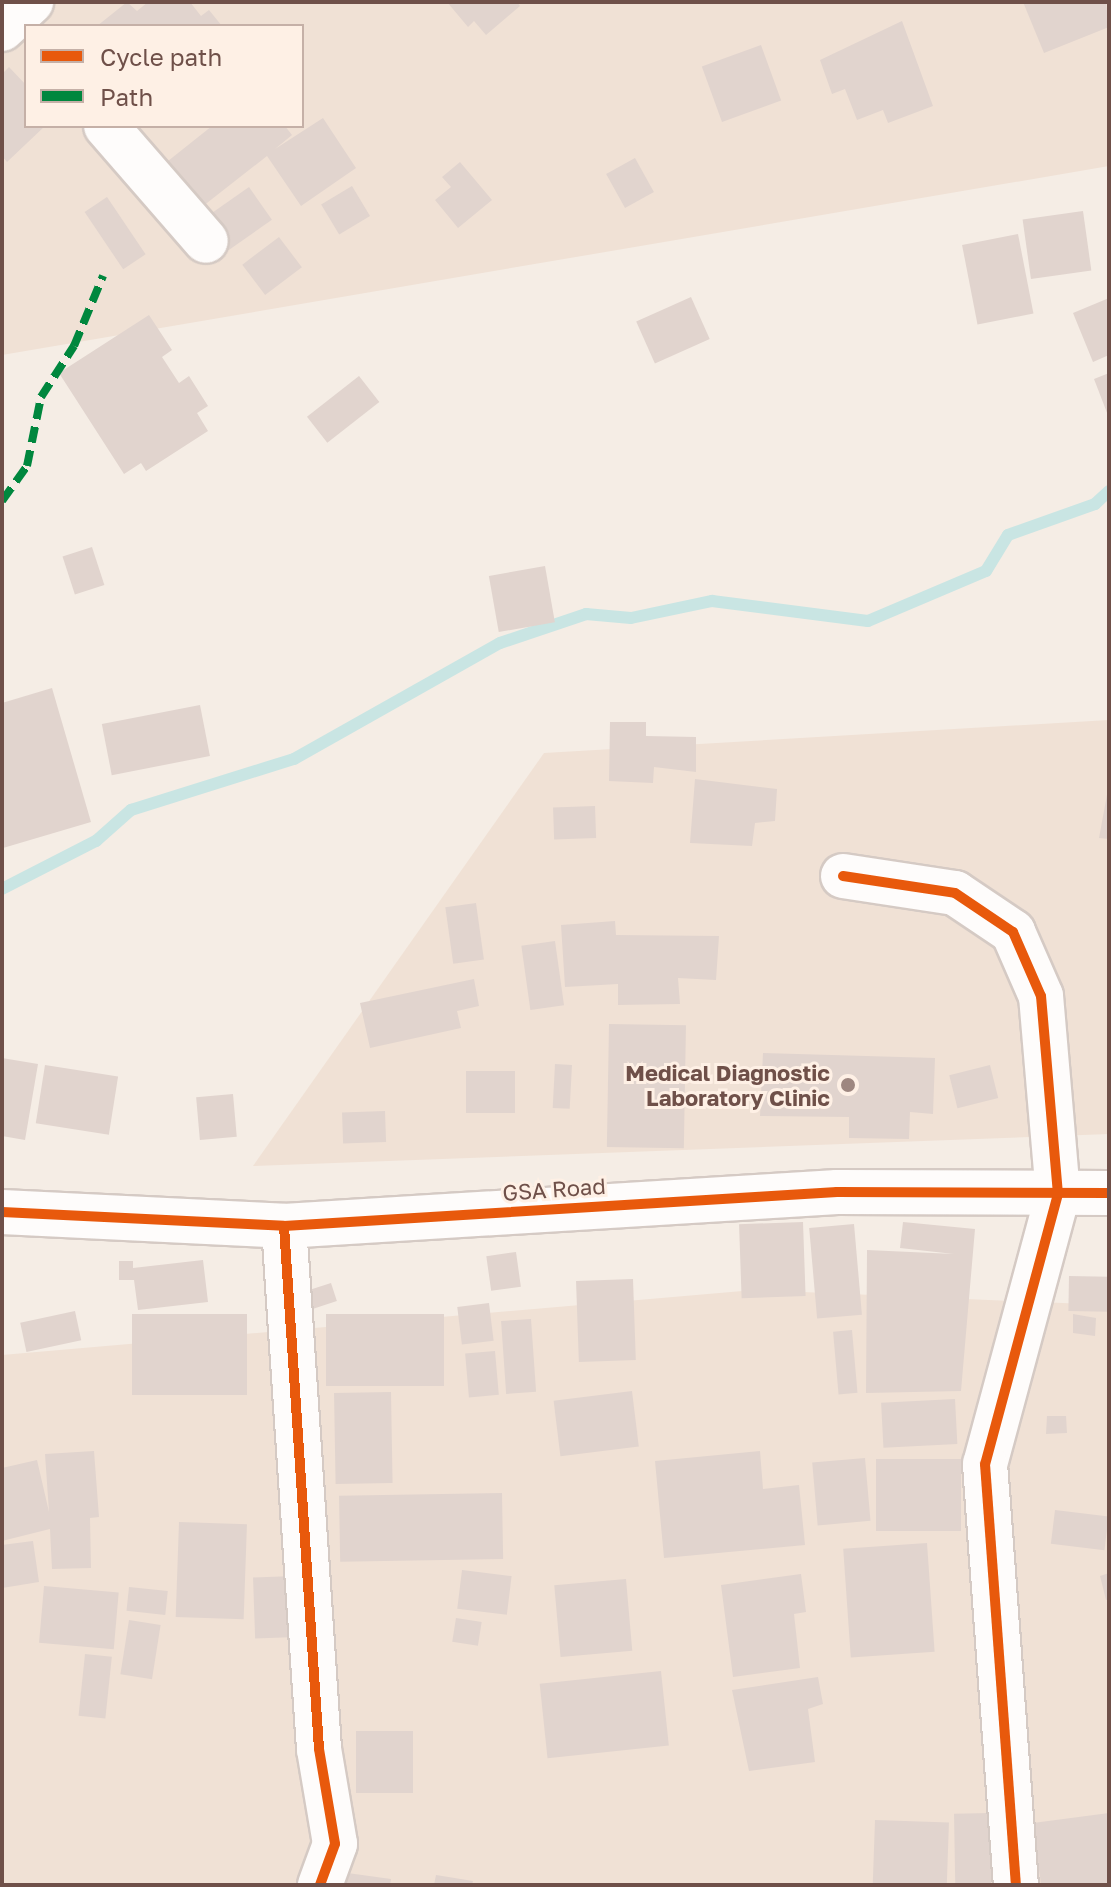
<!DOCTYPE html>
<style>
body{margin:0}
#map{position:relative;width:1111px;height:1887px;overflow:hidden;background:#f5ede5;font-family:"Golos Text",sans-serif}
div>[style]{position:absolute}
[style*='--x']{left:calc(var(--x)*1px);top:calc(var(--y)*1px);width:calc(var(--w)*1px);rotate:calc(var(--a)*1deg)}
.residential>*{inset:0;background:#f0e1d5}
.stream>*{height:12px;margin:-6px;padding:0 6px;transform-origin:6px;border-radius:6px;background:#c9e5e3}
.building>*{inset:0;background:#e1d4ce;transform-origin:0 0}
.roads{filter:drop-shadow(2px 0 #d5cac4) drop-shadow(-2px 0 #d5cac4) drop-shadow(0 2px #d5cac4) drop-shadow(0 -2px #d5cac4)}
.minor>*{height:44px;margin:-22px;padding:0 22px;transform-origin:22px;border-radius:22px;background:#fefcfb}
.quiet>*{height:8px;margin-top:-4px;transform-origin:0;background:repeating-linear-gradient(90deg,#00873e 0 16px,transparent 0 24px)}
.cycleway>*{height:10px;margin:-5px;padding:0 5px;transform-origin:5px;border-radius:5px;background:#e8590c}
.dots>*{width:22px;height:22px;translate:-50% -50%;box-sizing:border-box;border:4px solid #fef0e5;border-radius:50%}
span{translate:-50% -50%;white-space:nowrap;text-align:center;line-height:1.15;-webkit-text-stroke:6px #fef0e5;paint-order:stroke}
.poi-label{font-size:22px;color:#6f5049;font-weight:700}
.right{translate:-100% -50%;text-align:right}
.street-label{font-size:22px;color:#6f5049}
.frame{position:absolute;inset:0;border:4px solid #6f5049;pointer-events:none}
.legend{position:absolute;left:24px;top:24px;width:280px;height:104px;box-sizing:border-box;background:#fef0e5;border:2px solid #c5b0a7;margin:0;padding:10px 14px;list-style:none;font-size:24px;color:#6f5049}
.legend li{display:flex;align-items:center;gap:16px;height:40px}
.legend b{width:40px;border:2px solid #c5b0a7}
</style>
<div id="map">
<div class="residential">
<i style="clip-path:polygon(evenodd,2px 2px,1109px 2px,1109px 166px,2px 355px,2px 2px,26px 26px,302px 26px,302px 126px,26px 126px,26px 26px)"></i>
<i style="clip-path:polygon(1109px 720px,1109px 1134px,253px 1166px,544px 753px)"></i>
<i style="clip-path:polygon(754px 1290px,1109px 1305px,1109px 1885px,2px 1885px,2px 1355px)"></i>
</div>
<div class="stream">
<i style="--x:2;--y:889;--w:106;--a:-27.1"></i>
<i style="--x:96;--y:841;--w:47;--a:-41.5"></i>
<i style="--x:131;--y:810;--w:171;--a:-17.4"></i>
<i style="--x:294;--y:759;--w:236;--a:-29.4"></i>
<i style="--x:500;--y:643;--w:91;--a:-18.6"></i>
<i style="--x:586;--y:614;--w:45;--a:5.1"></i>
<i style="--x:631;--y:618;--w:83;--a:-11.9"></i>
<i style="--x:712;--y:601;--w:157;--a:7.3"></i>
<i style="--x:868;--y:621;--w:128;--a:-23"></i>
<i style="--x:986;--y:571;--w:42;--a:-58.6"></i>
<i style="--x:1008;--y:535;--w:92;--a:-19.6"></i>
<i style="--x:1095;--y:504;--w:19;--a:-43"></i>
</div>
<div class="building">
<i style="clip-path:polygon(127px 2px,137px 11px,148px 2px,190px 2px,201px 16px,209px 10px,222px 26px,97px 26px)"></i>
<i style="clip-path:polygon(447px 2px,517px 2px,520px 6px,486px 35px,474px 21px,468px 27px)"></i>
<i style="clip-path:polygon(1023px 2px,1106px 2px,1109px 27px,1044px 53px)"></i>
<i style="clip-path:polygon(902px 21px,933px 106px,888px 123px,883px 110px,857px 120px,845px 89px,832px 94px,820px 60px)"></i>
<i style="left:761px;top:45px;width:59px;height:63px;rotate:70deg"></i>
<i style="clip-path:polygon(9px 67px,26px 85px,26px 126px,45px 126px,7px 162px,2px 156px,2px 74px)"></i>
<i style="clip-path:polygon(323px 118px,356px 168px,301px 206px,267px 156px,198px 210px,163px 165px,212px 126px,285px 126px,292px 135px,275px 149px)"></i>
<i style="left:635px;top:158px;width:39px;height:33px;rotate:61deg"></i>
<i style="clip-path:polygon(460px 162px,492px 200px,458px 228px,435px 200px,451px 187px,442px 177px)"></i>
<i style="left:352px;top:186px;width:35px;height:36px;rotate:59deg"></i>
<i style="left:249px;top:187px;width:40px;height:57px;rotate:55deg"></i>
<i style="left:107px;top:197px;width:69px;height:27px;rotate:56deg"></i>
<i style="left:1083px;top:211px;width:60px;height:61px;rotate:82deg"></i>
<i style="left:1018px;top:234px;width:81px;height:57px;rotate:79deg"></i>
<i style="left:279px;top:237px;width:38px;height:46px;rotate:53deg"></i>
<i style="left:691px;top:297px;width:46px;height:60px;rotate:66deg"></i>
<i style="clip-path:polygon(1109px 298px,1109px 355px,1093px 362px,1073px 313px)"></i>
<i style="clip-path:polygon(149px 315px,172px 350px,162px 357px,179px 383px,189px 376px,208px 406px,197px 413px,208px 431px,146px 471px,141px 463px,124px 474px,59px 373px)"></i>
<i style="clip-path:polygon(1109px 373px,1109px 418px,1094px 379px)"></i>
<i style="left:359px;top:376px;width:33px;height:66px;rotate:52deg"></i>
<i style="left:92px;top:547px;width:40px;height:31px;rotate:72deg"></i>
<i style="left:545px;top:566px;width:57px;height:57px;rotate:80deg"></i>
<i style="clip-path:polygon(52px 688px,91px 822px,3px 848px,2px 703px)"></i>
<i style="left:200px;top:705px;width:52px;height:100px;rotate:79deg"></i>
<i style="clip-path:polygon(610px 722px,646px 722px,646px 736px,696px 737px,696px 772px,654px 767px,653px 783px,609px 781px)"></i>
<i style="clip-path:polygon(695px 779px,777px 789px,775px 821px,755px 823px,752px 846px,690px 843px)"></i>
<i style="clip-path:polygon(1109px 784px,1109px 839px,1099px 838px)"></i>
<i style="left:595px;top:806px;width:32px;height:42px;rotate:88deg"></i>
<i style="left:476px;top:903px;width:57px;height:31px;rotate:82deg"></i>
<i style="clip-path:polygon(615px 921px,616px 935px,719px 936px,716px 980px,678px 978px,680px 1004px,618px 1005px,618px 984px,565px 987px,561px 925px)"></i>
<i style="left:555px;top:941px;width:65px;height:34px;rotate:82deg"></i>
<i style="clip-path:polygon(474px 979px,479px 1006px,457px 1011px,461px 1028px,370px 1048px,360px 1003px)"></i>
<i style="left:609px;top:1024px;width:77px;height:123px;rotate:1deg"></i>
<i style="clip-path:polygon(763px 1053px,935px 1058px,933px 1114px,910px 1112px,909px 1139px,849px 1138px,849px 1117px,760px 1116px)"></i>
<i style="clip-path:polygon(2px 1058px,38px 1064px,25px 1140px,2px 1136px)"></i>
<i style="left:555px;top:1064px;width:17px;height:44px;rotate:3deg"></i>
<i style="left:45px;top:1065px;width:74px;height:59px;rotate:9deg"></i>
<i style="left:990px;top:1065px;width:34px;height:42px;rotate:76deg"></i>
<i style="left:466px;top:1071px;width:49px;height:42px"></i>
<i style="left:233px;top:1094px;width:43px;height:37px;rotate:85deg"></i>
<i style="left:385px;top:1111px;width:31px;height:43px;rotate:88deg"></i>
<i style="left:803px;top:1222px;width:74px;height:64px;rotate:88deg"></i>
<i style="clip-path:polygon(903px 1222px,975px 1229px,961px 1391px,866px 1393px,867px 1250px,954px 1254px,900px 1248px)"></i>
<i style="left:854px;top:1224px;width:91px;height:45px;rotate:85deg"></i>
<i style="left:516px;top:1252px;width:35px;height:30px;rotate:82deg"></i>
<i style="clip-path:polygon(203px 1260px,208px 1302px,138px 1310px,134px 1280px,119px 1280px,119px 1261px,133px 1261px,133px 1268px)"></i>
<i style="left:1069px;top:1276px;width:40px;height:35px;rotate:1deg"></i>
<i style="left:633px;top:1279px;width:81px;height:57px;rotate:88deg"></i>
<i style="left:331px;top:1283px;width:19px;height:40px;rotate:72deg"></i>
<i style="left:489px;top:1303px;width:38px;height:32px;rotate:83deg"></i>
<i style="left:75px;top:1311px;width:30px;height:56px;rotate:78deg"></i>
<i style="left:132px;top:1314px;width:115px;height:81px"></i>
<i style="left:444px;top:1314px;width:72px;height:118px;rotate:90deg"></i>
<i style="clip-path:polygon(1073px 1314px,1096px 1318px,1095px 1336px,1073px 1333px)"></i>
<i style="left:531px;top:1319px;width:73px;height:30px;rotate:86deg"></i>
<i style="left:852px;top:1330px;width:63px;height:19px;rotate:85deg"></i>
<i style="left:495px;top:1351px;width:44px;height:30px;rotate:85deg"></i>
<i style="left:632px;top:1391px;width:56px;height:79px;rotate:83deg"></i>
<i style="left:391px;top:1392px;width:91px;height:57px;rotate:89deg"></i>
<i style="left:955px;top:1399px;width:45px;height:74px;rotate:87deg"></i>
<i style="clip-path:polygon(1047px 1416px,1066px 1416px,1067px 1433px,1046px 1434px)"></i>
<i style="clip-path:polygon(94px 1451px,99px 1517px,90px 1518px,91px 1568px,52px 1569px,50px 1529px,2px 1541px,2px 1468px,37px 1460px,49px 1512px,45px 1454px)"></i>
<i style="clip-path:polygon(760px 1451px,763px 1489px,799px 1485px,805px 1545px,664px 1558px,655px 1461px)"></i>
<i style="left:865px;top:1458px;width:63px;height:53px;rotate:85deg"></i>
<i style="left:876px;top:1459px;width:85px;height:72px"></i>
<i style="left:502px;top:1493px;width:66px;height:163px;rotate:89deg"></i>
<i style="left:1055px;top:1510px;width:54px;height:34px;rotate:7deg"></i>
<i style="left:179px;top:1522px;width:68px;height:95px;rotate:2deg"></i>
<i style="clip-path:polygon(33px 1541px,39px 1582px,2px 1588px,2px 1545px)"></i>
<i style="left:927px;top:1543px;width:109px;height:84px;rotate:86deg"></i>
<i style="left:462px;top:1570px;width:50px;height:39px;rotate:7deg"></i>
<i style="clip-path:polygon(1109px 1573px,1109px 1599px,1106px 1600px,1100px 1576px)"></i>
<i style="clip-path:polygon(801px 1574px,806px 1612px,794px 1614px,800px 1668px,733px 1677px,721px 1585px)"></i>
<i style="left:294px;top:1576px;width:61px;height:41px;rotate:88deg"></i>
<i style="left:626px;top:1579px;width:72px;height:72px;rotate:85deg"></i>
<i style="left:44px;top:1586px;width:75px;height:57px;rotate:5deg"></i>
<i style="left:129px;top:1587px;width:39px;height:24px;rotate:6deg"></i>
<i style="left:456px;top:1618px;width:26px;height:24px;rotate:9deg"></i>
<i style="left:129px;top:1620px;width:32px;height:55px;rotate:9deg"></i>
<i style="left:85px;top:1654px;width:27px;height:62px;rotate:6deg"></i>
<i style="left:661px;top:1671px;width:75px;height:122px;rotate:84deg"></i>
<i style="clip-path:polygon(818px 1677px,823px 1704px,808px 1709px,815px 1762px,749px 1771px,732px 1690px)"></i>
<i style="left:356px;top:1731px;width:57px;height:62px"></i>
<i style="left:990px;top:1813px;width:72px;height:36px;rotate:89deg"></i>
<i style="clip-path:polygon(1109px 1813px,1109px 1885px,1041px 1885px,1033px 1823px)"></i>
<i style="left:875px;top:1820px;width:74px;height:65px;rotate:2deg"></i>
<i style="clip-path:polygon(333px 1871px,391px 1879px,390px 1885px,331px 1885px)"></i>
<i style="clip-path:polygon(436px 1875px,473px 1881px,472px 1885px,434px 1885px)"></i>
</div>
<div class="roads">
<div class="minor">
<i style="--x:2;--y:29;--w:40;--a:-43"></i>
<i style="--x:106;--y:126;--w:152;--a:49"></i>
<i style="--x:843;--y:876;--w:113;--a:8.6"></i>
<i style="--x:955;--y:893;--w:70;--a:33.9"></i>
<i style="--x:1013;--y:932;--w:70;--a:66.4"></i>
<i style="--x:1041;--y:996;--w:199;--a:85.1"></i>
<i style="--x:1058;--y:1194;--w:280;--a:105.1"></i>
<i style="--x:985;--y:1464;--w:422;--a:85.8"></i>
<i style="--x:2;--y:1212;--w:282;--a:2.8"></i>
<i style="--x:284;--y:1226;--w:554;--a:-3.52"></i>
<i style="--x:837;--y:1192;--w:272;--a:0.2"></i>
<i style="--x:284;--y:1226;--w:524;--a:86.17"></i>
<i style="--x:319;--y:1749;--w:96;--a:80.4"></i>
<i style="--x:335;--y:1844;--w:44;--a:110.1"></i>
</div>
</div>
<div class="quiet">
<i style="--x:2;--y:501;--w:43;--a:-54.5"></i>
<i style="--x:27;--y:466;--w:70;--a:-78.5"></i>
<i style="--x:41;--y:397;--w:61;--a:-57.1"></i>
<i style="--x:74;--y:346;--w:76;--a:-67.5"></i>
</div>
<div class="cycleway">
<i style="--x:843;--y:876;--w:113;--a:8.6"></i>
<i style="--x:955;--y:893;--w:70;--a:33.9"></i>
<i style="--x:1013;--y:932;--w:70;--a:66.4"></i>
<i style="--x:1041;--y:996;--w:199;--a:85.1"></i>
<i style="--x:1058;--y:1194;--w:280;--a:105.1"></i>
<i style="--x:985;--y:1464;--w:422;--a:85.8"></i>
<i style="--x:2;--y:1212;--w:282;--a:2.8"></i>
<i style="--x:284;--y:1226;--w:554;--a:-3.52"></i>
<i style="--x:837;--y:1192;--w:272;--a:0.2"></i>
<i style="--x:284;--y:1226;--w:524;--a:86.17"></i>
<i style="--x:319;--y:1749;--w:96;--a:80.4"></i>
<i style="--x:335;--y:1844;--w:44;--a:110.1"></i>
</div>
<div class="dots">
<i style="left:848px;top:1085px;background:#9e8780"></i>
</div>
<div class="poi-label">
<span class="right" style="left:830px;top:1085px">Medical Diagnostic<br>Laboratory Clinic</span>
</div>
<div class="street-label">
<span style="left:554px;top:1189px;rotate:-4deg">GSA Road</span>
</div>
<div class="frame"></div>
<ul class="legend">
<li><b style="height:10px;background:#e8590c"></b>Cycle path</li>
<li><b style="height:10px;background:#00873e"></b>Path</li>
</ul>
</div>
